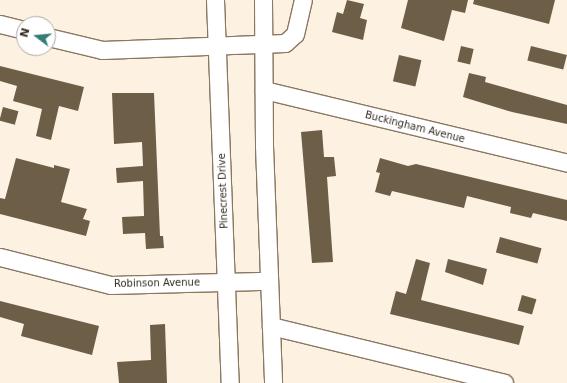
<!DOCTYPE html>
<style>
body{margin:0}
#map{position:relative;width:567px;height:383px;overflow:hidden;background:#fdf1e2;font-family:"DejaVu Sans",sans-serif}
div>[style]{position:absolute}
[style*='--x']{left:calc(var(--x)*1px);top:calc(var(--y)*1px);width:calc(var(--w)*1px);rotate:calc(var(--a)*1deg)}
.building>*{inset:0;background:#6d5e47;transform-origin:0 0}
.roads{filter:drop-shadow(1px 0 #8a7861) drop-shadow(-1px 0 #8a7861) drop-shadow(0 1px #8a7861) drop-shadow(0 -1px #8a7861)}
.minor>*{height:17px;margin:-8.5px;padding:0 8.5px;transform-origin:8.5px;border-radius:8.5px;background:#fff}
span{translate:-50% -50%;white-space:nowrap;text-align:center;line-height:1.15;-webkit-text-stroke:4px #fff;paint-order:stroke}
.street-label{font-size:10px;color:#312a20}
.north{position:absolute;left:16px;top:16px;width:40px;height:40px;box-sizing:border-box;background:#fff;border:1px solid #adaaa6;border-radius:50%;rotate:286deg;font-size:11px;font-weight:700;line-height:16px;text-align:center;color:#312a20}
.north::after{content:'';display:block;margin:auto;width:14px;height:18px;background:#367d77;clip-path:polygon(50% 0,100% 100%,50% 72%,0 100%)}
</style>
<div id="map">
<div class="building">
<i style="clip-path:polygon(347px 0,364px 4px,360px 18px,367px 20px,363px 40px,332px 32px,337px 12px,343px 14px)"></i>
<i style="clip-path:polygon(408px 0,468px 0,465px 13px,452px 10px,444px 41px,401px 28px)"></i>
<i style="clip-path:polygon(474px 0,555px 0,549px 24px,473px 4px)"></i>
<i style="left:461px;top:46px;width:13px;height:16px;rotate:13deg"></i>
<i style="left:531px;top:46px;width:37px;height:15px;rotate:14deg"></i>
<i style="left:399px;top:55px;width:23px;height:27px;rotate:13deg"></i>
<i style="clip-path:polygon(0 66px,84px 87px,78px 111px,59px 106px,51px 140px,36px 136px,42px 109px,13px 101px,17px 86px,0 81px)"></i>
<i style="clip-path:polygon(469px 73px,486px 77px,485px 82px,567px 105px,567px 124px,512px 112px,463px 97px)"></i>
<i style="clip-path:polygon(112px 93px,154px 93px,160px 236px,163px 236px,164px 248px,146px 249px,145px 233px,123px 234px,122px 217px,144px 216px,143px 181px,117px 183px,116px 168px,143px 166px,142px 142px,114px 144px)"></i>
<i style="left:3px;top:107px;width:16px;height:14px;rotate:15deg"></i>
<i style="clip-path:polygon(322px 130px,324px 157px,334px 157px,336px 176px,327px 177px,333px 262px,312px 263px,301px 132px)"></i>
<i style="clip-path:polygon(16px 158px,54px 168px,54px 165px,70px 169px,61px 202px,87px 209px,83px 219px,90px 221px,86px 236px,0 214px,0 198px,5px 199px)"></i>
<i style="clip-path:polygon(380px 158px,408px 166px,416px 164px,567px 200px,567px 221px,533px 213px,531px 218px,510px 213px,511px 207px,467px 196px,464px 208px,392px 191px,390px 196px,375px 192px,380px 173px,376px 172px)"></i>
<i style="left:500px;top:237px;width:43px;height:16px;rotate:15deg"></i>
<i style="clip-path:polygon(416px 259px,430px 263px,421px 300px,524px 326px,519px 345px,390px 314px,396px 291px,406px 294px)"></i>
<i style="clip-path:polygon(448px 259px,487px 269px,483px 285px,445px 272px)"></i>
<i style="left:522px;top:295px;width:15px;height:16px;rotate:16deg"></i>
<i style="clip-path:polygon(0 301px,99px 326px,92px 355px,21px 336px,24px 324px,0 317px)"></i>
<i style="clip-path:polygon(165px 324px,167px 383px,119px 383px,117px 362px,151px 360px,150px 325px)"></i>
</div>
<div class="roads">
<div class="minor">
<i style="--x:215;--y:0;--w:383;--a:87.8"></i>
<i style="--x:263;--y:0;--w:146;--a:89.6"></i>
<i style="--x:264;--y:146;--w:237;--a:87.8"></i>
<i style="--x:0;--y:24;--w:25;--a:14"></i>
<i style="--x:48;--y:37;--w:56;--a:13.5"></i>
<i style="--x:102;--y:50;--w:183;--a:-2.2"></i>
<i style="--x:285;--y:43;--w:13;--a:-42"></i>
<i style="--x:295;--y:34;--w:35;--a:-77"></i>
<i style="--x:264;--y:90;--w:312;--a:13.5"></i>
<i style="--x:0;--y:257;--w:114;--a:14.2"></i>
<i style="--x:111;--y:285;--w:158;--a:-1.5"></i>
<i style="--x:271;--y:326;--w:240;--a:13.7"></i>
</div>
</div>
<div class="street-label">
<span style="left:415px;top:127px;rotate:14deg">Buckingham Avenue</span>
<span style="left:223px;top:191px;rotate:-92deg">Pinecrest Drive</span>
<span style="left:157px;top:283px;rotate:-1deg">Robinson Avenue</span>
</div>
<div class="north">N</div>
</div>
